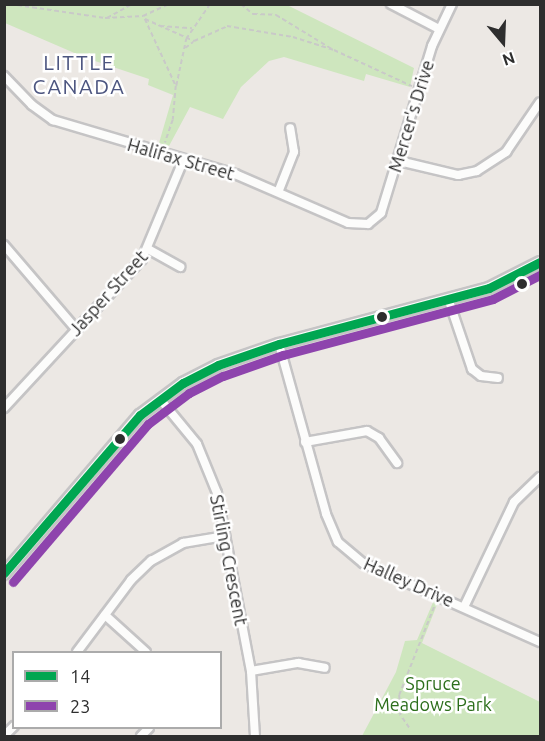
<!DOCTYPE html>
<style>
body{margin:0}
#map{position:relative;width:545px;height:741px;overflow:hidden;background:#ece8e4;font-family:Ubuntu,sans-serif}
div>[style]{position:absolute}
[style*='--x']{left:calc(var(--x)*1px);top:calc(var(--y)*1px);width:calc(var(--w)*1px);rotate:calc(var(--a)*1deg)}
.green>*{inset:0;background:#cee6be}
.path>*{height:1.5px;margin-top:-0.75px;transform-origin:0;background:repeating-linear-gradient(90deg,#c9c9c8 0 4.5px,transparent 0 7.5px)}
.roads{filter:drop-shadow(2px 0 #c5c4c5) drop-shadow(-2px 0 #c5c4c5) drop-shadow(0 2px #c5c4c5) drop-shadow(0 -2px #c5c4c5)}
.street>*{height:8px;margin:-4px;padding:0 4px;transform-origin:4px;border-radius:4px;background:#fcfcfb}
.secondary>*{height:10px;margin:-5px;padding:0 5px;transform-origin:5px;border-radius:5px;background:#fcfcfb}
.bus-1>*{height:9px;margin:-4.5px;padding:0 4.5px;transform-origin:4.5px;border-radius:4.5px;background:#00a651}
.bus-2>*{height:9px;margin:-4.5px;padding:0 4.5px;transform-origin:4.5px;border-radius:4.5px;background:#8e44ad}
.dots>*{width:16px;height:16px;translate:-50% -50%;box-sizing:border-box;border:3px solid #fff;border-radius:50%}
span{translate:-50% -50%;white-space:nowrap;text-align:center;line-height:1.15;-webkit-text-stroke:5px #fff;paint-order:stroke}
.street-label{font-size:18px;color:#2e2e2e}
.park-label{font-size:18px;color:#2c6e1b}
.quarter-label{font-size:21px;color:#4d5680;letter-spacing:1.5px}
.frame{position:absolute;inset:0;border:6px solid #2e2e2e;pointer-events:none}
.legend{position:absolute;left:12px;top:651px;width:210px;height:78px;box-sizing:border-box;background:#fff;border:2px solid #ababab;margin:0;padding:8px 10px;list-style:none;font-size:18px;color:#2e2e2e}
.legend li{display:flex;align-items:center;gap:12px;height:30px}
.legend b{width:30px;border:2px solid #ababab}
.north{position:absolute;left:473px;top:12px;width:60px;height:60px;-webkit-text-stroke:4px #fff;paint-order:stroke;rotate:161deg;font-size:16px;font-weight:700;line-height:24px;text-align:center;color:#2e2e2e}
.north::after{content:'';display:block;margin:auto;width:21px;height:27px;background:#2e2e2e;clip-path:polygon(50% 0,100% 100%,50% 72%,0 100%)}
</style>
<div id="map">
<div class="green">
<i style="clip-path:polygon(5px 4px,287px 5px,414px 68px,410px 87px,366px 74px,364px 81px,284px 57px,269px 61px,241px 87px,223px 119px,190px 107px,169px 146px,159px 143px,173px 95px,148px 85px,149px 79px,86px 58px,5px 23px)"></i>
<i style="clip-path:polygon(434px 600px,438px 602px,422px 643px,540px 702px,540px 736px,362px 736px,396px 672px,405px 641px,417px 640px)"></i>
</div>
<div class="path">
<i style="--x:10;--y:4;--w:96;--a:8.4"></i>
<i style="--x:105;--y:18;--w:38;--a:-3"></i>
<i style="--x:143;--y:16;--w:29;--a:-25"></i>
<i style="--x:241;--y:4;--w:16;--a:40"></i>
<i style="--x:253;--y:14;--w:23;--a:2"></i>
<i style="--x:276;--y:15;--w:66;--a:31.3"></i>
<i style="--x:107;--y:18;--w:29;--a:-29"></i>
<i style="--x:145;--y:19;--w:54;--a:24.2"></i>
<i style="--x:194;--y:41;--w:36;--a:-24"></i>
<i style="--x:227;--y:26;--w:67;--a:9.5"></i>
<i style="--x:293;--y:37;--w:43;--a:17.6"></i>
<i style="--x:334;--y:50;--w:86;--a:24.8"></i>
<i style="--x:145;--y:19;--w:74;--a:65.2"></i>
<i style="--x:176;--y:86;--w:34;--a:95"></i>
<i style="--x:173;--y:120;--w:24;--a:109"></i>
<i style="--x:160;--y:26;--w:32;--a:4"></i>
<i style="--x:185;--y:48;--w:10;--a:-37"></i>
<i style="--x:176;--y:86;--w:48;--a:-78"></i>
<i style="--x:186;--y:39;--w:42;--a:-55.6"></i>
<i style="--x:409;--y:728;--w:16;--a:-125"></i>
<i style="--x:400;--y:715;--w:20;--a:-93"></i>
<i style="--x:399;--y:695;--w:98;--a:-68.4"></i>
</div>
<div class="roads">
<div class="street">
<i style="--x:391;--y:4;--w:54;--a:27.5"></i>
<i style="--x:4;--y:76;--w:40;--a:46"></i>
<i style="--x:32;--y:105;--w:26;--a:36"></i>
<i style="--x:53;--y:120;--w:190;--a:16.5"></i>
<i style="--x:235;--y:174;--w:123;--a:23.4"></i>
<i style="--x:348;--y:223;--w:20;--a:3"></i>
<i style="--x:368;--y:224;--w:17;--a:-40"></i>
<i style="--x:381;--y:213;--w:175;--a:-73"></i>
<i style="--x:432;--y:46;--w:47;--a:-64.5"></i>
<i style="--x:399;--y:161;--w:61;--a:13.3"></i>
<i style="--x:458;--y:175;--w:19;--a:-12"></i>
<i style="--x:477;--y:171;--w:35;--a:-33"></i>
<i style="--x:506;--y:152;--w:60;--a:-55.8"></i>
<i style="--x:279;--y:190;--w:41;--a:-68.5"></i>
<i style="--x:294;--y:152;--w:24;--a:-99"></i>
<i style="--x:4;--y:245;--w:111;--a:49.4"></i>
<i style="--x:148;--y:249;--w:37;--a:29"></i>
<i style="--x:449;--y:301;--w:72;--a:71.3"></i>
<i style="--x:472;--y:369;--w:11;--a:38"></i>
<i style="--x:481;--y:376;--w:17;--a:7"></i>
<i style="--x:279;--y:344;--w:176;--a:74.5"></i>
<i style="--x:326;--y:514;--w:30;--a:67"></i>
<i style="--x:338;--y:542;--w:33;--a:40"></i>
<i style="--x:363;--y:563;--w:194;--a:24.1"></i>
<i style="--x:160;--y:399;--w:58;--a:50.6"></i>
<i style="--x:197;--y:444;--w:53;--a:67.8"></i>
<i style="--x:217;--y:493;--w:181;--a:79.2"></i>
<i style="--x:251;--y:671;--w:65;--a:86.5"></i>
<i style="--x:4;--y:408;--w:203;--a:-47.2"></i>
<i style="--x:142;--y:259;--w:106;--a:-67.3"></i>
<i style="--x:305;--y:442;--w:63;--a:-10.1"></i>
<i style="--x:367;--y:431;--w:14;--a:30"></i>
<i style="--x:379;--y:438;--w:31;--a:54"></i>
<i style="--x:464;--y:607;--w:116;--a:-64.5"></i>
<i style="--x:514;--y:502;--w:36;--a:-44"></i>
<i style="--x:105;--y:615;--w:55;--a:42.1"></i>
<i style="--x:77;--y:652;--w:90;--a:-53.1"></i>
<i style="--x:131;--y:580;--w:28;--a:-44"></i>
<i style="--x:151;--y:561;--w:37;--a:-29"></i>
<i style="--x:183;--y:543;--w:43;--a:-9.5"></i>
<i style="--x:251;--y:671;--w:48;--a:-9.7"></i>
<i style="--x:298;--y:663;--w:27;--a:10"></i>
<i style="--x:4;--y:736;--w:14;--a:-45"></i>
<i style="--x:141;--y:736;--w:11;--a:-45"></i>
</div>
<div class="secondary">
<i style="--x:4;--y:574;--w:209;--a:-49.5"></i>
<i style="--x:140;--y:415;--w:54;--a:-36.7"></i>
<i style="--x:183;--y:383;--w:39;--a:-27"></i>
<i style="--x:218;--y:365;--w:65;--a:-19"></i>
<i style="--x:279;--y:344;--w:217;--a:-14.9"></i>
<i style="--x:489;--y:288;--w:57;--a:-27"></i>
</div>
</div>
<div class="bus-1">
<i style="--x:4;--y:573;--w:208;--a:-49.3"></i>
<i style="--x:140;--y:415;--w:54;--a:-36.7"></i>
<i style="--x:183;--y:383;--w:39;--a:-27"></i>
<i style="--x:218;--y:365;--w:65;--a:-19"></i>
<i style="--x:279;--y:344;--w:217;--a:-14.9"></i>
<i style="--x:489;--y:288;--w:57;--a:-27"></i>
</div>
<div class="bus-2">
<i style="--x:13;--y:582;--w:208;--a:-49.5"></i>
<i style="--x:148;--y:424;--w:51;--a:-37.1"></i>
<i style="--x:189;--y:393;--w:38;--a:-27"></i>
<i style="--x:223;--y:376;--w:64;--a:-19.3"></i>
<i style="--x:283;--y:355;--w:217;--a:-14.9"></i>
<i style="--x:493;--y:299;--w:53;--a:-27.1"></i>
</div>
<div class="dots">
<i style="left:522px;top:284px;background:#2e2e2e"></i>
<i style="left:382px;top:317px;background:#2e2e2e"></i>
<i style="left:120px;top:439px;background:#2e2e2e"></i>
</div>
<div class="street-label">
<span style="left:411px;top:116px;rotate:-73deg">Mercer's Drive</span>
<span style="left:181px;top:159px;rotate:16deg">Halifax Street</span>
<span style="left:108px;top:293px;rotate:-48deg">Jasper Street</span>
<span style="left:229px;top:560px;rotate:79deg">Stirling Crescent</span>
<span style="left:409px;top:582px;rotate:24deg">Halley Drive</span>
</div>
<div class="park-label">
<span style="left:433px;top:694px">Spruce<br>Meadows Park</span>
</div>
<div class="quarter-label">
<span style="left:79px;top:74px">LITTLE<br>CANADA</span>
</div>
<div class="frame"></div>
<ul class="legend">
<li><b style="height:8px;background:#00a651"></b>14</li>
<li><b style="height:8px;background:#8e44ad"></b>23</li>
</ul>
<div class="north">N</div>
</div>
